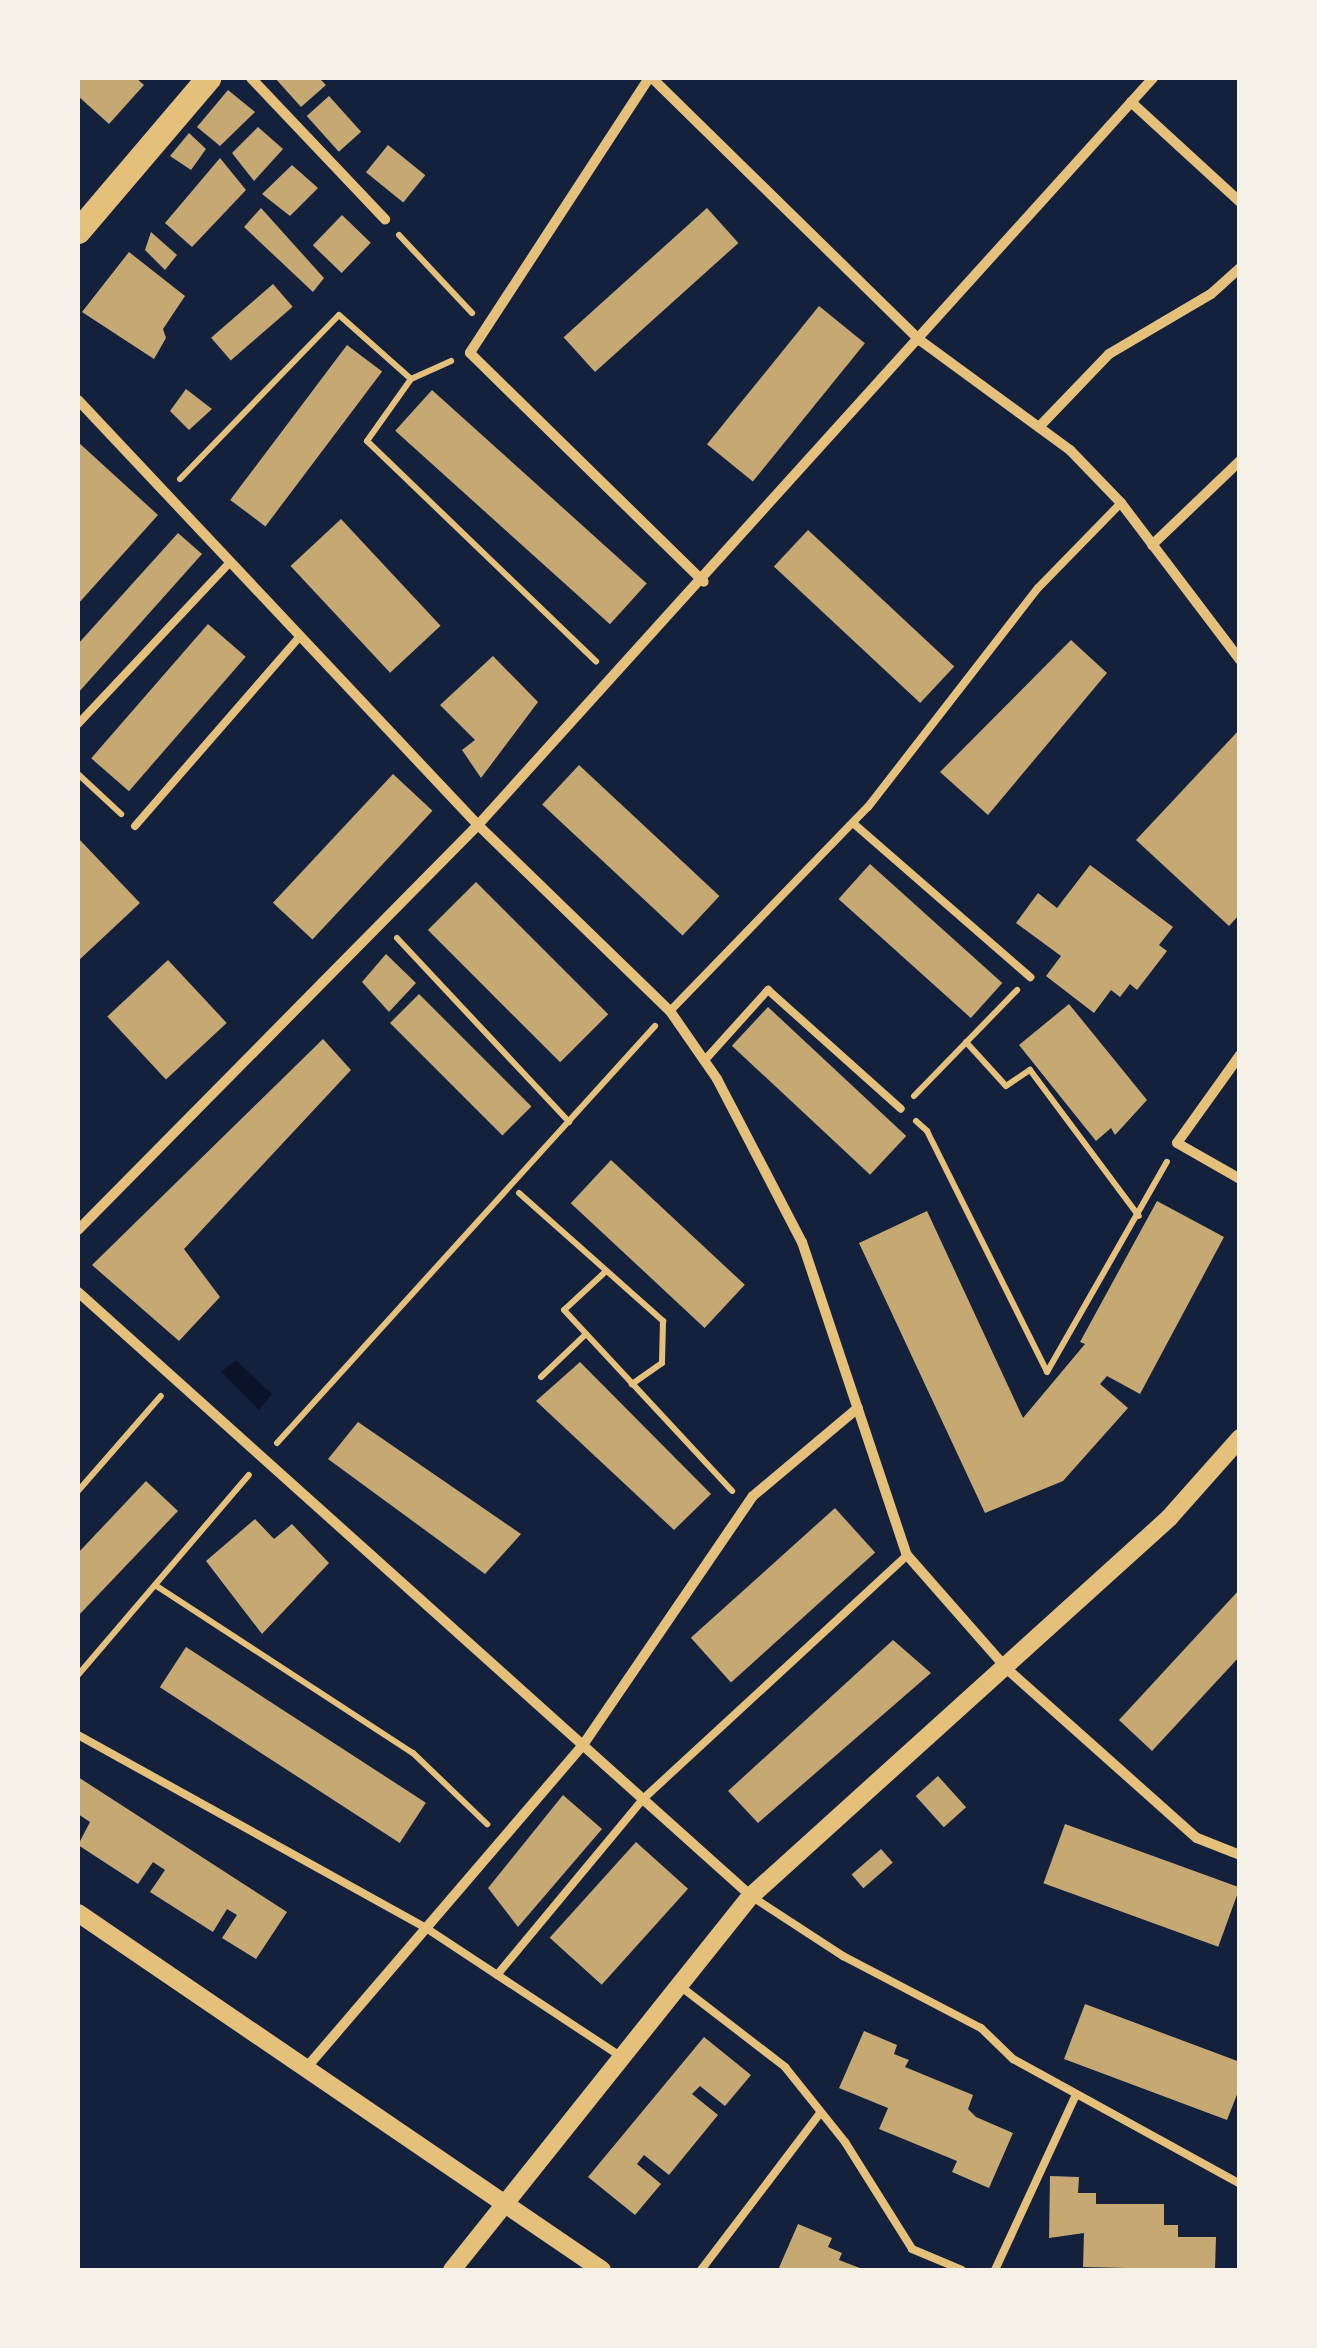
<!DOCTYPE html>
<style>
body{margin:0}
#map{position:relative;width:1317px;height:2348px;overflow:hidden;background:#14213d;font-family:Manrope,sans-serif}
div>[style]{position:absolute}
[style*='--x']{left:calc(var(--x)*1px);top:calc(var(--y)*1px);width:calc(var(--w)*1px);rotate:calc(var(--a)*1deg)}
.water>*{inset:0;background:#0b132b}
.building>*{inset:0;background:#c6a872;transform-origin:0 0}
.path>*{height:6px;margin:-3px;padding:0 3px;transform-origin:3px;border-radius:3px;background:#e5c07b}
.service>*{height:8px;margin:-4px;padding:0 4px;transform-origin:4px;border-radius:4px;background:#e5c07b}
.minor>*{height:10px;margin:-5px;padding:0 5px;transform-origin:5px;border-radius:5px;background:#e5c07b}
.tertiary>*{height:18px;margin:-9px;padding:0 9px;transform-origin:9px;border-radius:9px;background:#e5c07b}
.primary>*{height:25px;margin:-12.5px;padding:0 12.5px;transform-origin:12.5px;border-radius:12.5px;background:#e5c07b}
span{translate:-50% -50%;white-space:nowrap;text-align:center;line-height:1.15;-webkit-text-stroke:10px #f6f1e7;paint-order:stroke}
.frame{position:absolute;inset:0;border:80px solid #f6f1e7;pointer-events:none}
</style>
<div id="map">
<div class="water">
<i style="clip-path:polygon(236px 1360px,272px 1394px,259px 1410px,221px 1372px)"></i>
</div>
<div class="building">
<i style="clip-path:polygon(78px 78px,136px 78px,144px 85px,109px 124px,78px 96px)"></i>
<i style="clip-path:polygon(275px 78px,319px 78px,326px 85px,301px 107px)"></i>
<i style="clip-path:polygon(228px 90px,255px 112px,220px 146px,197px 127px)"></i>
<i style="left:329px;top:96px;width:48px;height:30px;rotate:48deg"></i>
<i style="clip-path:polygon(258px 127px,283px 149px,254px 181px,232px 153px)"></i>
<i style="clip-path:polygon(189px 133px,206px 149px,191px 170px,170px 156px)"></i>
<i style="left:388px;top:145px;width:48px;height:35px;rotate:39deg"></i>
<i style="clip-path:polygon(220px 158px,246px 190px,192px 247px,165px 223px)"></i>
<i style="clip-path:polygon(292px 165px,318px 188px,290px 216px,262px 194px)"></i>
<i style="clip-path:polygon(261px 208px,324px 278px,313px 292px,244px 227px)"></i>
<i style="left:707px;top:208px;width:47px;height:193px;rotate:48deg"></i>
<i style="left:342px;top:215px;width:40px;height:42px;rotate:44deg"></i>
<i style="clip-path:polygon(151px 232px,177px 255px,165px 270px,145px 250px)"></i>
<i style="clip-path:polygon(129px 252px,185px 296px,163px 329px,166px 338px,154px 359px,82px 312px)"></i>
<i style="left:273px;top:284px;width:30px;height:82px;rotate:49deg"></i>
<i style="left:819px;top:306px;width:59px;height:178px;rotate:39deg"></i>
<i style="left:347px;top:345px;width:44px;height:194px;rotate:37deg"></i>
<i style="clip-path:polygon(186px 389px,212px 409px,189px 430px,170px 411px)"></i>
<i style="left:432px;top:390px;width:289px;height:55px;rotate:42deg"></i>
<i style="clip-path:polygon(78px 442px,158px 515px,78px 604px)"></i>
<i style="left:341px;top:519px;width:146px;height:69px;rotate:47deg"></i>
<i style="left:808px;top:530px;width:200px;height:50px;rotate:43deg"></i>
<i style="clip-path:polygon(178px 533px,202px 554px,78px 693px,78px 644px)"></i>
<i style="left:208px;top:624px;width:50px;height:178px;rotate:41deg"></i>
<i style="clip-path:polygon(1071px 640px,1107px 673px,988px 815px,940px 772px)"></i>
<i style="clip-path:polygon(493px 656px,538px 702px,481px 778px,462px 750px,475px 740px,440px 705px)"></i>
<i style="clip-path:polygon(1240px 729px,1240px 914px,1229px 926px,1136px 840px)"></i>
<i style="left:579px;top:765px;width:192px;height:54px;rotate:43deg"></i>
<i style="left:393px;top:774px;width:54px;height:176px;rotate:43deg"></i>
<i style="clip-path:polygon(78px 838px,140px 903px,78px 961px)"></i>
<i style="left:870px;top:864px;width:178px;height:47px;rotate:42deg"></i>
<i style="clip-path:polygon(1090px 865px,1173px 927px,1159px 945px,1167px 951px,1137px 990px,1130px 984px,1120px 997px,1111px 990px,1094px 1013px,1046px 976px,1061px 956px,1016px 923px,1038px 893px,1057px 908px)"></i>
<i style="left:476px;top:882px;width:187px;height:68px;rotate:45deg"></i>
<i style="clip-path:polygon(386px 954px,416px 983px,389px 1012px,362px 982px)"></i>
<i style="left:168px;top:960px;width:86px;height:83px;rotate:47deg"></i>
<i style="left:419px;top:994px;width:159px;height:41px;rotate:45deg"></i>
<i style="clip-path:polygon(1069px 1004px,1147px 1100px,1115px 1135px,1111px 1128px,1096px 1141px,1019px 1045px)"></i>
<i style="left:768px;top:1007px;width:189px;height:53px;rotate:43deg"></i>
<i style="clip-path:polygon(323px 1039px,351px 1070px,184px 1249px,220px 1297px,179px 1341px,92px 1265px)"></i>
<i style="left:611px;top:1160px;width:183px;height:59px;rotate:43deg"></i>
<i style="clip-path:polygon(1157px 1201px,1224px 1237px,1140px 1394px,1107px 1376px,1100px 1384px,1128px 1408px,1063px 1481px,985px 1513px,859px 1243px,927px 1211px,1023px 1418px,1085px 1344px,1080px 1342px)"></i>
<i style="clip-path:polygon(580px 1362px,711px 1494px,674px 1530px,536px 1401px)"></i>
<i style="clip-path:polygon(358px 1422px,521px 1534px,485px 1574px,328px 1459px)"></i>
<i style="clip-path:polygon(146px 1481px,178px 1511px,78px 1616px,78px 1553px)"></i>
<i style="left:835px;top:1508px;width:60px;height:194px;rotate:48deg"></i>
<i style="clip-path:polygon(255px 1519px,274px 1539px,292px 1524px,329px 1563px,262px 1634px,206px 1561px)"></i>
<i style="clip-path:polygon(1240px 1589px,1240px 1656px,1152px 1751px,1119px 1720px)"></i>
<i style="clip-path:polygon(893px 1640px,931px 1673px,758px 1823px,728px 1791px)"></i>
<i style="left:186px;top:1647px;width:286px;height:48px;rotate:33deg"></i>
<i style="left:938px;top:1776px;width:42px;height:30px;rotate:48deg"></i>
<i style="clip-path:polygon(78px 1777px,287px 1912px,256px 1959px,222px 1938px,237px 1915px,227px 1909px,213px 1932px,150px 1892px,165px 1870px,153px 1862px,138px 1884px,78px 1845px,90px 1822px,78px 1814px)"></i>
<i style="clip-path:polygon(563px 1795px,602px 1829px,518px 1927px,488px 1888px)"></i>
<i style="left:1065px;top:1824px;width:186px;height:63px;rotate:20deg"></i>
<i style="left:636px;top:1842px;width:70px;height:129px;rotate:42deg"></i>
<i style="left:881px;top:1849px;width:18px;height:39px;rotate:49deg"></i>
<i style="clip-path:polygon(1085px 2004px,1240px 2062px,1240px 2087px,1227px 2120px,1064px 2059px)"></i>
<i style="clip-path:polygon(864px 2031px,897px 2045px,894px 2054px,909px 2060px,905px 2067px,973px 2095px,968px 2109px,976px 2117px,1013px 2133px,989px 2188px,952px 2172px,957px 2161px,879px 2129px,888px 2108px,839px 2088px)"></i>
<i style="clip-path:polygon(704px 2037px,751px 2075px,725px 2106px,700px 2086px,692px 2094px,718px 2115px,669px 2175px,644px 2155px,637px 2164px,661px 2184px,635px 2215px,588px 2177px)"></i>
<i style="clip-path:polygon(1050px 2176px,1079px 2177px,1078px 2193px,1096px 2193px,1096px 2204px,1164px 2204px,1164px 2225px,1178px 2225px,1178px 2237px,1216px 2237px,1215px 2270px,1083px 2267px,1084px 2233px,1049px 2238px)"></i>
<i style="clip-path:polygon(798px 2224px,832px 2238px,828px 2247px,842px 2253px,839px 2260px,865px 2270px,778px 2270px)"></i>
</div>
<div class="path">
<i style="--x:399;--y:235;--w:107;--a:46.9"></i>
<i style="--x:411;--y:379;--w:44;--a:-24.2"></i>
<i style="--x:180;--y:479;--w:228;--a:-45.9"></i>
<i style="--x:339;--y:315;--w:96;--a:41.6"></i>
<i style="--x:411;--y:379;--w:76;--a:125.4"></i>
<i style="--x:367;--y:441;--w:318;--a:43.9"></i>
<i style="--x:78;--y:774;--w:59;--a:42.9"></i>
<i style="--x:397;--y:938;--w:252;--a:46.9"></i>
<i style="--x:966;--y:1042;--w:59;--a:47.7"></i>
<i style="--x:1006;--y:1086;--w:29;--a:-34"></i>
<i style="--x:1030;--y:1070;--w:182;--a:53.3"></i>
<i style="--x:914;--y:1096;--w:148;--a:-45.8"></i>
<i style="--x:916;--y:1121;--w:15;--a:42"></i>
<i style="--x:927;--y:1131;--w:269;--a:63.5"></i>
<i style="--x:519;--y:1193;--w:193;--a:41.6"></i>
<i style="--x:663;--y:1321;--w:42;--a:91.4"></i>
<i style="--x:662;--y:1363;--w:37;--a:145"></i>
<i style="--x:604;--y:1273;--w:54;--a:137.2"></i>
<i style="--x:564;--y:1310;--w:247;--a:47.1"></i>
<i style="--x:1047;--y:1372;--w:242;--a:-60.3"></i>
<i style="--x:541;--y:1377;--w:62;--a:-43.7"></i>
<i style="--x:277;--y:1443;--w:563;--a:-47.81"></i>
<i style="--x:78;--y:1491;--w:126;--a:-48.9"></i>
<i style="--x:155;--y:1585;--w:308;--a:33.1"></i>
<i style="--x:413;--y:1753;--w:103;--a:43.8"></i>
<i style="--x:78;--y:1675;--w:263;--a:-49.5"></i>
</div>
<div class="service">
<i style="--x:78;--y:724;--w:221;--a:-46.8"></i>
<i style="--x:853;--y:823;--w:235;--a:41"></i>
<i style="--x:135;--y:826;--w:252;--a:-49"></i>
<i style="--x:670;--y:1011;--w:284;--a:-45.9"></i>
<i style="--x:868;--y:807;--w:277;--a:-52.2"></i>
<i style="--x:1038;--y:588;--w:119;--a:-45.7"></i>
<i style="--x:704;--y:1061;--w:96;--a:-48"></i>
<i style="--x:768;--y:990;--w:178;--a:41.8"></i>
<i style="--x:78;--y:1735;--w:398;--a:29"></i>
<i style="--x:426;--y:1928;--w:236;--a:33.4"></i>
<i style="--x:751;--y:1896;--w:110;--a:33.1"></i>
<i style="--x:843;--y:1956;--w:156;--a:27.6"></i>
<i style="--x:981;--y:2028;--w:45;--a:44.1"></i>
<i style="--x:1013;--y:2059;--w:259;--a:28.8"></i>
<i style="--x:497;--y:1975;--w:229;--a:-50.3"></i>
<i style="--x:643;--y:1799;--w:359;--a:-42.7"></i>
<i style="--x:680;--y:1986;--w:133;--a:37.6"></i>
<i style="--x:785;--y:2067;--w:96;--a:51.3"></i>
<i style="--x:845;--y:2142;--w:126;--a:57.9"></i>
<i style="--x:912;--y:2249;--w:54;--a:22.8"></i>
<i style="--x:701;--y:2270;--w:198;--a:-52.8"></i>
<i style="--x:995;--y:2270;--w:193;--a:-65.2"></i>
</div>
<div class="minor">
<i style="--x:251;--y:78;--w:195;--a:46.5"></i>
<i style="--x:649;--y:78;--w:328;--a:123.1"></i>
<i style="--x:470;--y:353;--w:327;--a:44.4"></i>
<i style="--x:652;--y:78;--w:376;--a:44.4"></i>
<i style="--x:921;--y:341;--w:185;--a:36.2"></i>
<i style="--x:1070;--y:450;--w:74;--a:46.1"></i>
<i style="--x:1121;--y:503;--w:197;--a:52.8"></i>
<i style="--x:1131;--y:102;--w:148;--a:42.5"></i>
<i style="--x:78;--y:400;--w:584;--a:46.74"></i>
<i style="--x:478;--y:825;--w:267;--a:44.1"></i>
<i style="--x:670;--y:1011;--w:83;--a:55.3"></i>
<i style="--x:717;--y:1079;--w:184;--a:62.5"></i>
<i style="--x:802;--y:1242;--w:330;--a:71.5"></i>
<i style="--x:907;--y:1555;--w:152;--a:48.7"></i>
<i style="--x:1007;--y:1669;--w:254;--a:41.7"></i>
<i style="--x:1197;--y:1838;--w:46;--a:21.6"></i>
<i style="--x:1039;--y:427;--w:101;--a:-46.2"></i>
<i style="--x:1109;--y:354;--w:118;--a:-30.5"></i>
<i style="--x:1211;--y:294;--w:39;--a:-42"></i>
<i style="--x:1152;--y:545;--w:122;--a:-43.7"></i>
<i style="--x:1240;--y:1055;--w:108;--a:125.6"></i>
<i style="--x:1177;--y:1143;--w:73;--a:29.7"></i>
<i style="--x:78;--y:1230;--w:569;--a:-45.36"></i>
<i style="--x:478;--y:825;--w:1007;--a:-47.9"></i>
<i style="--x:78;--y:1292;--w:904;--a:41.91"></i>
<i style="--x:307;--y:2067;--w:424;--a:-49.4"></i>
<i style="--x:583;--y:1745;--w:301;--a:-55.7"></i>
<i style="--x:753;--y:1496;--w:137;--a:-40"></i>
</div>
<div class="tertiary">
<i style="--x:78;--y:1913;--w:634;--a:34.27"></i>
<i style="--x:452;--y:2270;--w:479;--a:-51.4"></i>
<i style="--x:751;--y:1896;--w:564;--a:-42.12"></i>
<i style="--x:1169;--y:1518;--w:107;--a:-48.4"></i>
</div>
<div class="primary">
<i style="--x:78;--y:231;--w:201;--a:-49.6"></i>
</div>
<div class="frame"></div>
</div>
